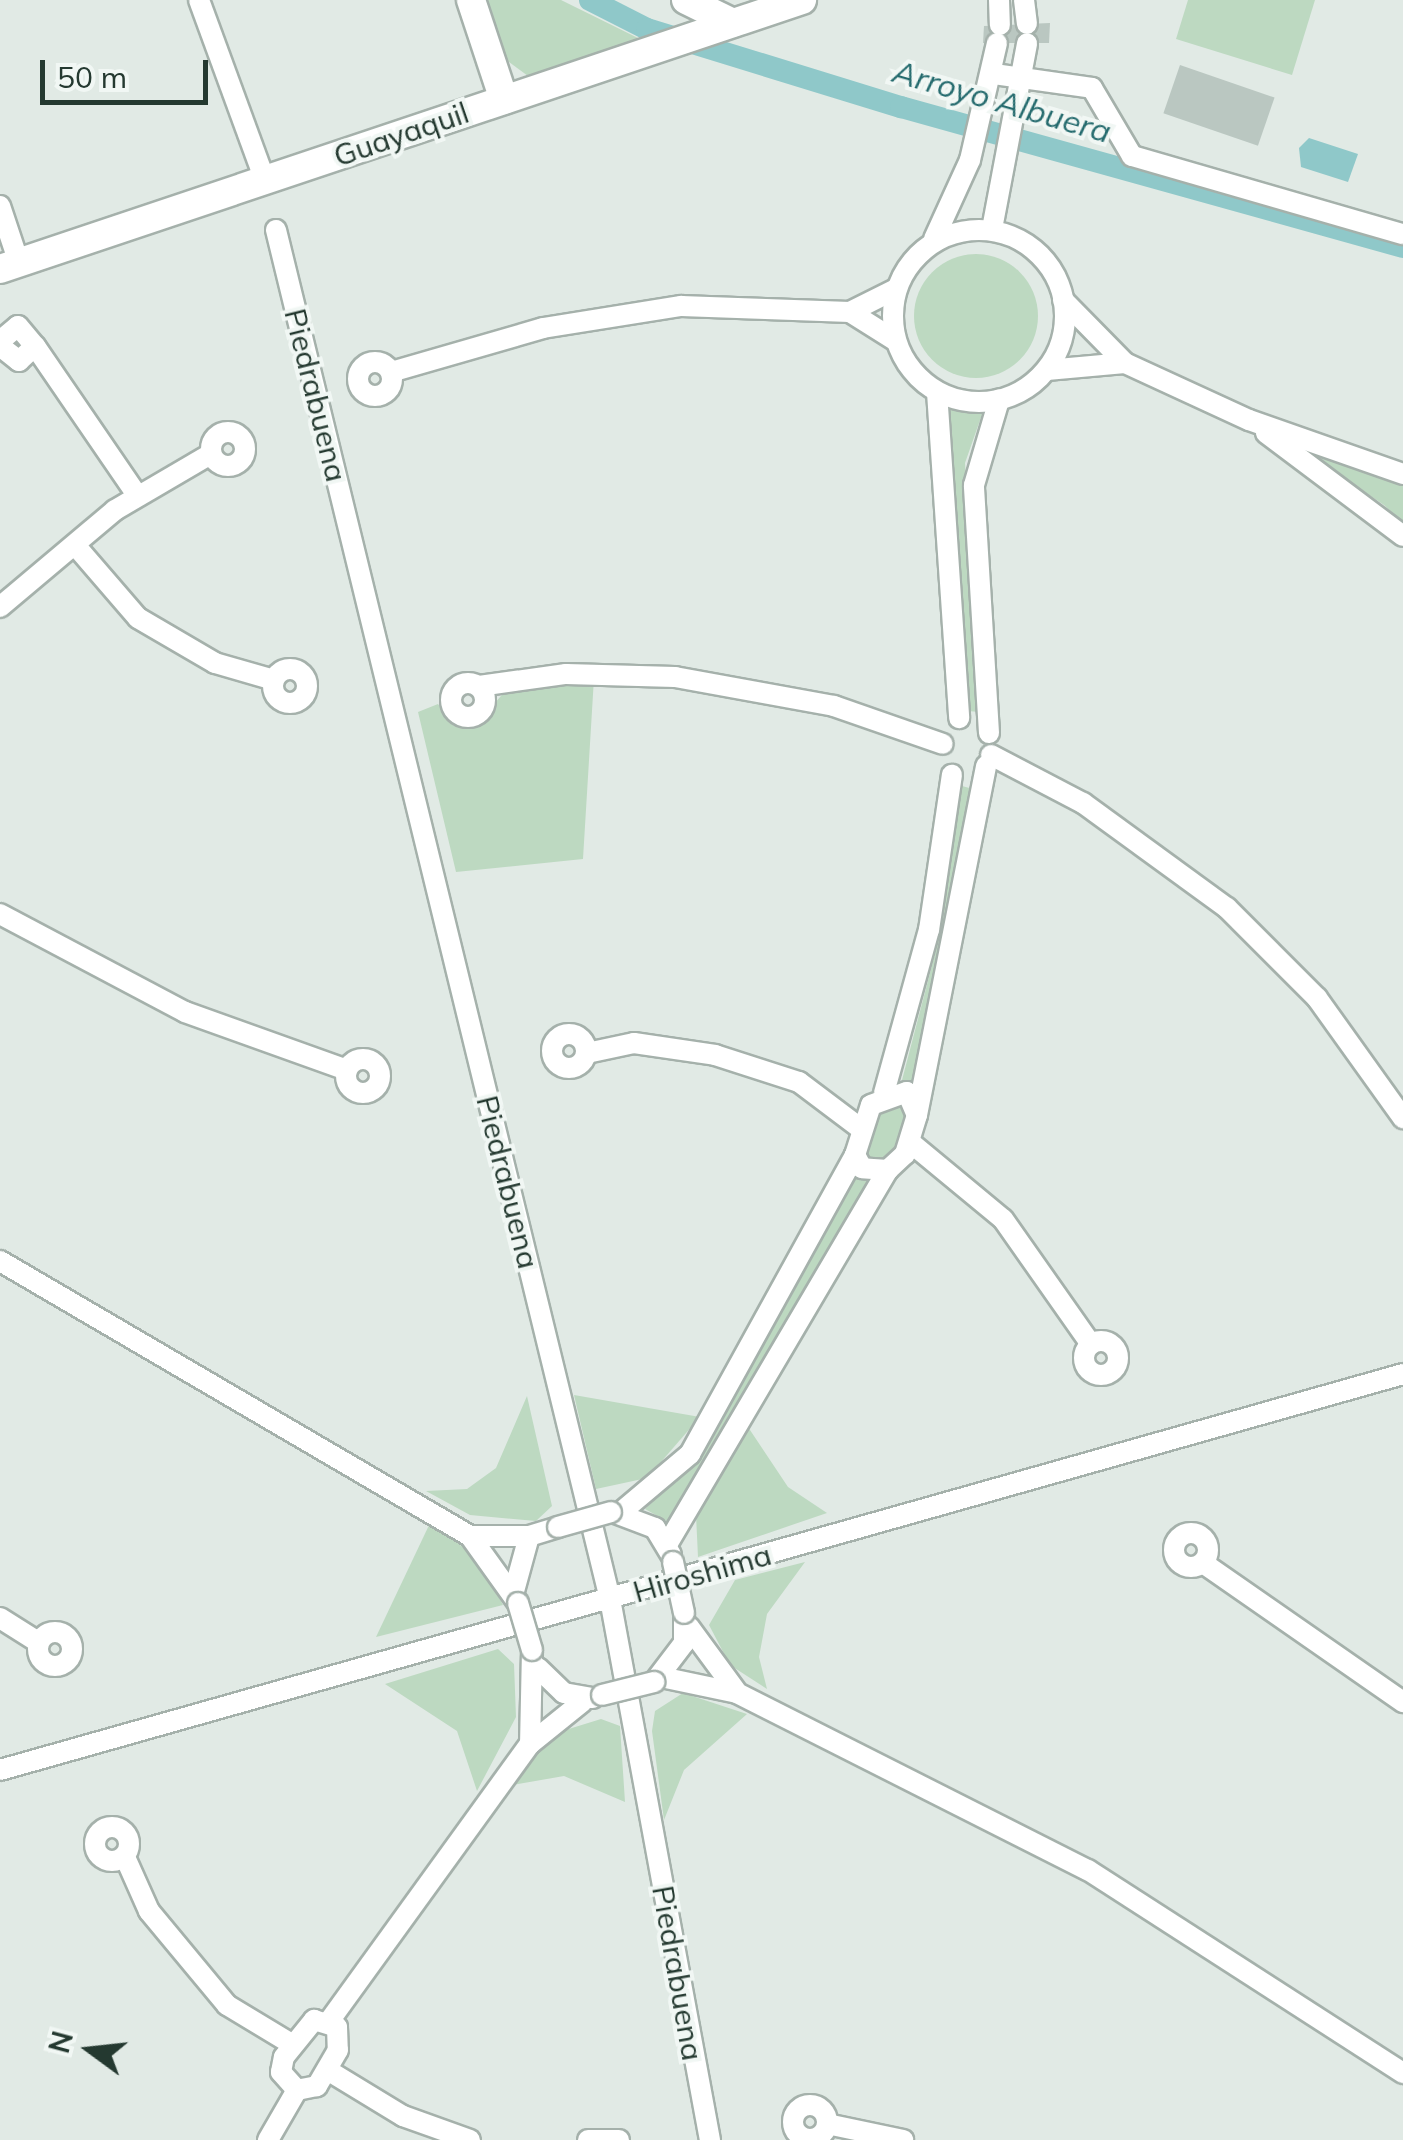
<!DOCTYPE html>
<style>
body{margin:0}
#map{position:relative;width:1403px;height:2140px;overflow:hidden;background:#e1eae5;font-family:Mulish,sans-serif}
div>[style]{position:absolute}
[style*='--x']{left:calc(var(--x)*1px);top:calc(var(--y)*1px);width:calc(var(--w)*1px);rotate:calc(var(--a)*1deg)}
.green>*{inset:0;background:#bdd9c1}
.round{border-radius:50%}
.water>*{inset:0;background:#8fc8c9}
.canal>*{height:22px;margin:-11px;padding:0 11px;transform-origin:11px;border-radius:11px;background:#8fc8c9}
.building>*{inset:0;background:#bac7c1;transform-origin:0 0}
.roads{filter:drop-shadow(2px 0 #a5b1ab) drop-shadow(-2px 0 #a5b1ab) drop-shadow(0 2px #a5b1ab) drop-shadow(0 -2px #a5b1ab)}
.street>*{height:20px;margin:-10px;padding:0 10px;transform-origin:10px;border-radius:10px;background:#fff}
.street>.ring{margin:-10px;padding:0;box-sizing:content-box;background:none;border:20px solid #fff;border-radius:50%}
.secondary>*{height:28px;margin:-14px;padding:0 14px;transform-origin:14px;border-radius:14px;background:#fff}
.bridges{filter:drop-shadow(2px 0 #a5b1ab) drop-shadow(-2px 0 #a5b1ab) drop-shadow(0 2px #a5b1ab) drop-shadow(0 -2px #a5b1ab)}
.street-bridge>*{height:20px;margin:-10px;padding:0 10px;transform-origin:10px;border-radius:10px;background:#fff}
span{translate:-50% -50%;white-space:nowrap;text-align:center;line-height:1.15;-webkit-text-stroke:8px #f1f7f4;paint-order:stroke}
.street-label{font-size:30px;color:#243930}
.water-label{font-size:32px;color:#256b6e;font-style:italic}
.north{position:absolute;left:40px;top:2000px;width:100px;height:100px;-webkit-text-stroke:8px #f1f7f4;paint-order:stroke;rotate:285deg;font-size:28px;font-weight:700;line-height:40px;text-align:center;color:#243930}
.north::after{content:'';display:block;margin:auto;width:35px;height:45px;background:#243930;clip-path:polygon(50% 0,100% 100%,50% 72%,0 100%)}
.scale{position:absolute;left:40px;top:60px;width:168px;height:45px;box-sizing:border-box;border:5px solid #243930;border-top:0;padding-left:12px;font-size:30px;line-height:35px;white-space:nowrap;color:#243930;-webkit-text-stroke:8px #f1f7f4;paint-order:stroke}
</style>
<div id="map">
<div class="green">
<i style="clip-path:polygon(484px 0,561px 0,642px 40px,528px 76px,505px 59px)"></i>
<i style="clip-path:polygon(1188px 0,1315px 0,1292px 75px,1176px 39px)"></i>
<i class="round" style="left:914px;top:254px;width:124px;height:124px"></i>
<i style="clip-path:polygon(944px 400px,985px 406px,965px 463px,979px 712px,968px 711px)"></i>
<i style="clip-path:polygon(1294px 444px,1403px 486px,1403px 523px,1384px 505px)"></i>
<i style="clip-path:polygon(594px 678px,583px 859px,456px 872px,418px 712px,438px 704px,454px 726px,475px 726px,507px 689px)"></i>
<i style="clip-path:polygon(962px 786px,973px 789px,911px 1089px,901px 1084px,936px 950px)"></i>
<i style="clip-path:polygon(899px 1099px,910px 1111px,903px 1143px,884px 1161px,871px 1158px,865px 1151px,881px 1106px)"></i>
<i style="clip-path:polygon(855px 1172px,870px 1181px,670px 1523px,645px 1509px,694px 1458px)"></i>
<i style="clip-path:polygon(574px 1395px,700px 1417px,647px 1478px,596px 1489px)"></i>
<i style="clip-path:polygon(527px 1396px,552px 1506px,536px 1521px,470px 1515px,426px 1491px,467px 1489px,496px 1468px)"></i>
<i style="clip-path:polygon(748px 1427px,788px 1487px,827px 1513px,698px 1557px,696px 1515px)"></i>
<i style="clip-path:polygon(431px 1521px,482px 1563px,503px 1605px,376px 1637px)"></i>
<i style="clip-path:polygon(805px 1562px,767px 1614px,759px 1657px,767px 1689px,730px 1665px,709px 1625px,735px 1580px)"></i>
<i style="clip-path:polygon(498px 1649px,514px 1664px,516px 1717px,477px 1791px,457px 1731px,385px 1684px)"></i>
<i style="clip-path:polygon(683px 1693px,747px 1714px,684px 1770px,664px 1820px,652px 1731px,655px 1711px)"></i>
<i style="clip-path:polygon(601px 1719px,620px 1726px,625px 1802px,564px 1776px,507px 1786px,559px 1732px)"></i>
</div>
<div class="water">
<i style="clip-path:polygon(1309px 138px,1358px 154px,1348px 182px,1301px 167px,1299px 148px)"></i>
</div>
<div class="canal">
<i style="--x:590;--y:0;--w:64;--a:27"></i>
<i style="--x:647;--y:29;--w:266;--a:17.1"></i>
<i style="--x:901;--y:107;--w:521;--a:15.58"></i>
</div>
<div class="building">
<i style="clip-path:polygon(1050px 23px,1049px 43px,983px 43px,984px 26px)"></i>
<i style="left:1180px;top:65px;width:100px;height:51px;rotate:19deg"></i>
</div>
<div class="roads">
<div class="street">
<i style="--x:199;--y:0;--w:192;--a:69.9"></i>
<i style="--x:999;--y:0;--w:25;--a:88"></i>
<i style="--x:1024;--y:0;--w:24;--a:83"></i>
<i style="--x:994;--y:74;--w:99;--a:8.1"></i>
<i style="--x:1092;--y:88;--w:79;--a:59.5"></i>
<i style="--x:1132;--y:156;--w:282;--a:16.1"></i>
<i style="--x:0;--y:206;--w:60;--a:71.6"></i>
<i style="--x:992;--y:229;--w:189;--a:-79.3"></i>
<i class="ring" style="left:893px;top:230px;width:152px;height:152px"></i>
<i style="--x:276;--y:230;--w:1409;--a:76.29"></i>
<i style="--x:610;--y:1599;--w:550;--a:79.53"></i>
<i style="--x:934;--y:239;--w:87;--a:-65.5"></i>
<i style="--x:970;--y:160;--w:120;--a:-77"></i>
<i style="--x:1063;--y:300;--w:88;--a:45.5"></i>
<i style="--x:1125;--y:363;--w:136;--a:24.7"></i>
<i style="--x:1249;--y:420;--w:163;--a:19.3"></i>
<i style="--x:850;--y:312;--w:51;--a:-26.6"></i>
<i style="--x:0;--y:341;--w:23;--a:-40"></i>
<i style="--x:18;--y:326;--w:26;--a:50"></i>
<i style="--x:35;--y:346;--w:22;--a:137"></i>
<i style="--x:19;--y:361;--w:24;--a:-142"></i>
<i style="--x:35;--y:346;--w:181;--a:55.6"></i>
<i class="ring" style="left:358px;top:362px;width:14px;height:14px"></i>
<i style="--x:1047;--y:370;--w:78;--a:-5.1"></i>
<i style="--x:391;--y:372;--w:158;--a:-16.1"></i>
<i style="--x:543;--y:328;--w:140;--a:-9.1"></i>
<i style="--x:681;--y:306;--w:169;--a:2"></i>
<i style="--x:850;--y:312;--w:54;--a:32.2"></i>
<i style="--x:937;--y:392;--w:327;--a:86.1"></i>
<i class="ring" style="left:211px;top:432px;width:14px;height:14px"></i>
<i style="--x:1266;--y:433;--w:171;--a:36.9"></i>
<i style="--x:75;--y:545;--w:96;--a:49.2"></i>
<i style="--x:138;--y:618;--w:89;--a:30.3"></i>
<i style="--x:215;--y:663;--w:61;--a:16.1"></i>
<i style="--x:0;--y:607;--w:150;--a:-40.1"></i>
<i style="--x:115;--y:510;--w:111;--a:-30.3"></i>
<i class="ring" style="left:273px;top:669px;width:14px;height:14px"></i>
<i class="ring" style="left:451px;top:683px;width:14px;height:14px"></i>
<i style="--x:479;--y:686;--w:88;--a:-7.9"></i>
<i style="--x:566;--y:674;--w:109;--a:1.6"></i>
<i style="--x:675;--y:677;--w:162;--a:10.3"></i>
<i style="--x:834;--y:706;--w:115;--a:19.2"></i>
<i style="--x:989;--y:733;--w:248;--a:-93.5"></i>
<i style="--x:974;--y:485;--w:89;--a:-73.6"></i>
<i style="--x:991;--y:755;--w:104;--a:27.6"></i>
<i style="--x:1083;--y:803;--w:178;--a:36.1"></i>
<i style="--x:1227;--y:908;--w:127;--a:45"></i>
<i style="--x:1317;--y:998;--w:148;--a:54.4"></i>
<i style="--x:0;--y:914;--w:209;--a:27.9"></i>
<i style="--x:185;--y:1012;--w:172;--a:19.7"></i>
<i class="ring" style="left:552px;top:1034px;width:14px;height:14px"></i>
<i style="--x:587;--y:1053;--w:48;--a:-12"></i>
<i style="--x:634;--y:1043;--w:82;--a:8.4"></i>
<i style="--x:715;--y:1055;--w:88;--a:17.8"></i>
<i style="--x:799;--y:1082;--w:76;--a:37"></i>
<i class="ring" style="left:346px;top:1059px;width:14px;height:14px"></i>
<i style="--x:907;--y:1092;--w:25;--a:67"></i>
<i style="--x:917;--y:1115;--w:41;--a:107.1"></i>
<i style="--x:905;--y:1154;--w:23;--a:137"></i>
<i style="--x:888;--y:1170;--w:26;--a:-176"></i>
<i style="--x:862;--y:1168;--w:15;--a:-118"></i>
<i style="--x:855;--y:1155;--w:52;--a:-72.3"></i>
<i style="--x:871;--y:1105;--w:38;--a:-20"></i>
<i style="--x:884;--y:1093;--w:169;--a:-74.6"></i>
<i style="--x:929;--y:930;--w:157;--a:-81.6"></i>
<i style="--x:917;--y:1115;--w:356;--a:-78.8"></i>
<i style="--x:911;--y:1143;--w:119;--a:39.6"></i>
<i style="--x:1003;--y:1219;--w:153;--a:54.9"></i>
<i style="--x:0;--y:1261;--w:545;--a:30.33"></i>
<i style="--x:470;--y:1536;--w:82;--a:54.4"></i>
<i class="ring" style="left:1084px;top:1341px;width:14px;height:14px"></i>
<i style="--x:615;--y:1513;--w:43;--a:20.6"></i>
<i style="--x:655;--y:1528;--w:31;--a:59"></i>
<i style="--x:620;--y:1513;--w:92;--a:-40.1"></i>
<i style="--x:690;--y:1454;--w:342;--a:-61.1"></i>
<i class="ring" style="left:1174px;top:1533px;width:14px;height:14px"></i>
<i style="--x:470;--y:1536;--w:59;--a:0"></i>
<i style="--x:668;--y:1543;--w:433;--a:-59.5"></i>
<i style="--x:1203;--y:1563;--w:244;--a:34.8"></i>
<i style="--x:514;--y:1591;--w:57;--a:-74.7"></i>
<i style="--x:529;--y:1536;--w:30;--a:-17"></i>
<i style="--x:0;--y:1618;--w:45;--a:32.3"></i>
<i style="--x:689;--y:1627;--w:79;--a:53.7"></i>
<i class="ring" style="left:38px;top:1632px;width:14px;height:14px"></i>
<i style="--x:532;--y:1650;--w:94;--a:91.2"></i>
<i style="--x:530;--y:1744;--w:67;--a:-38.9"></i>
<i style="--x:538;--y:1668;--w:36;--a:44"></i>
<i style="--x:564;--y:1693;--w:29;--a:10"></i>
<i style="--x:661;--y:1677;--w:78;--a:11.9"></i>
<i style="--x:737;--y:1693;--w:393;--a:26.8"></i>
<i style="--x:1088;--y:1870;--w:375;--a:32.8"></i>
<i style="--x:655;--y:1681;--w:48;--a:-52.7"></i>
<i style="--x:684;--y:1643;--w:30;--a:-90"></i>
<i style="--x:0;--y:1770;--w:1458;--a:-15.76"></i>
<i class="ring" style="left:95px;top:1827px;width:14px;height:14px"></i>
<i style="--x:125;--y:1857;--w:59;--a:66"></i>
<i style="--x:149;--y:1911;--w:122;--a:50.3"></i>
<i style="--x:227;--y:2005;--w:74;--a:31.1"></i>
<i style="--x:314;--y:2020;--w:24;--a:17"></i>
<i style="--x:337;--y:2027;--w:23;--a:88"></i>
<i style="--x:338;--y:2050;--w:42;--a:120.3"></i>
<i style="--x:317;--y:2086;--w:20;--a:169"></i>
<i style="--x:297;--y:2090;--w:24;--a:-132"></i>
<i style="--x:281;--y:2072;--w:15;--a:-79"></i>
<i style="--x:284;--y:2057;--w:48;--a:-51"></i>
<i style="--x:330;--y:2020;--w:341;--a:-54.1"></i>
<i style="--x:329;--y:2071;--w:87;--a:31.3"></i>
<i style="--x:403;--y:2116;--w:71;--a:19.7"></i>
<i class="ring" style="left:793px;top:2105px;width:14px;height:14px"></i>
<i style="--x:827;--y:2124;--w:78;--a:11.9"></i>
<i style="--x:268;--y:2140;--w:58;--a:-59.9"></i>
<i style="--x:588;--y:2140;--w:31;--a:0"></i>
</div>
<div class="secondary">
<i style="--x:471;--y:0;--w:105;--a:71.7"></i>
<i style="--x:686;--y:0;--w:52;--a:26.1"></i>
<i style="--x:0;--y:269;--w:846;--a:-18.54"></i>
</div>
</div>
<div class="bridges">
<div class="street-bridge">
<i style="--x:558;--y:1527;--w:55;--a:-15.8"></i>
<i style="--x:673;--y:1562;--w:52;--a:77.8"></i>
<i style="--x:518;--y:1603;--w:49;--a:73.4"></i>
<i style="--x:602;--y:1695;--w:54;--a:-14"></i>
</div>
</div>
<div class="street-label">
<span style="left:401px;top:134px;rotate:-19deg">Guayaquil</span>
<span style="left:316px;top:395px;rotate:76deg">Piedrabuena</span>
<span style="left:508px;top:1182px;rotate:76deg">Piedrabuena</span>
<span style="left:702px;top:1573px;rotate:-16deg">Hiroshima</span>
<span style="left:678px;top:1973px;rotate:80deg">Piedrabuena</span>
</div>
<div class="water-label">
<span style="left:1002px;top:101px;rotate:16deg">Arroyo Albuera</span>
</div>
<div class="north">N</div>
<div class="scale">50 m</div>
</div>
